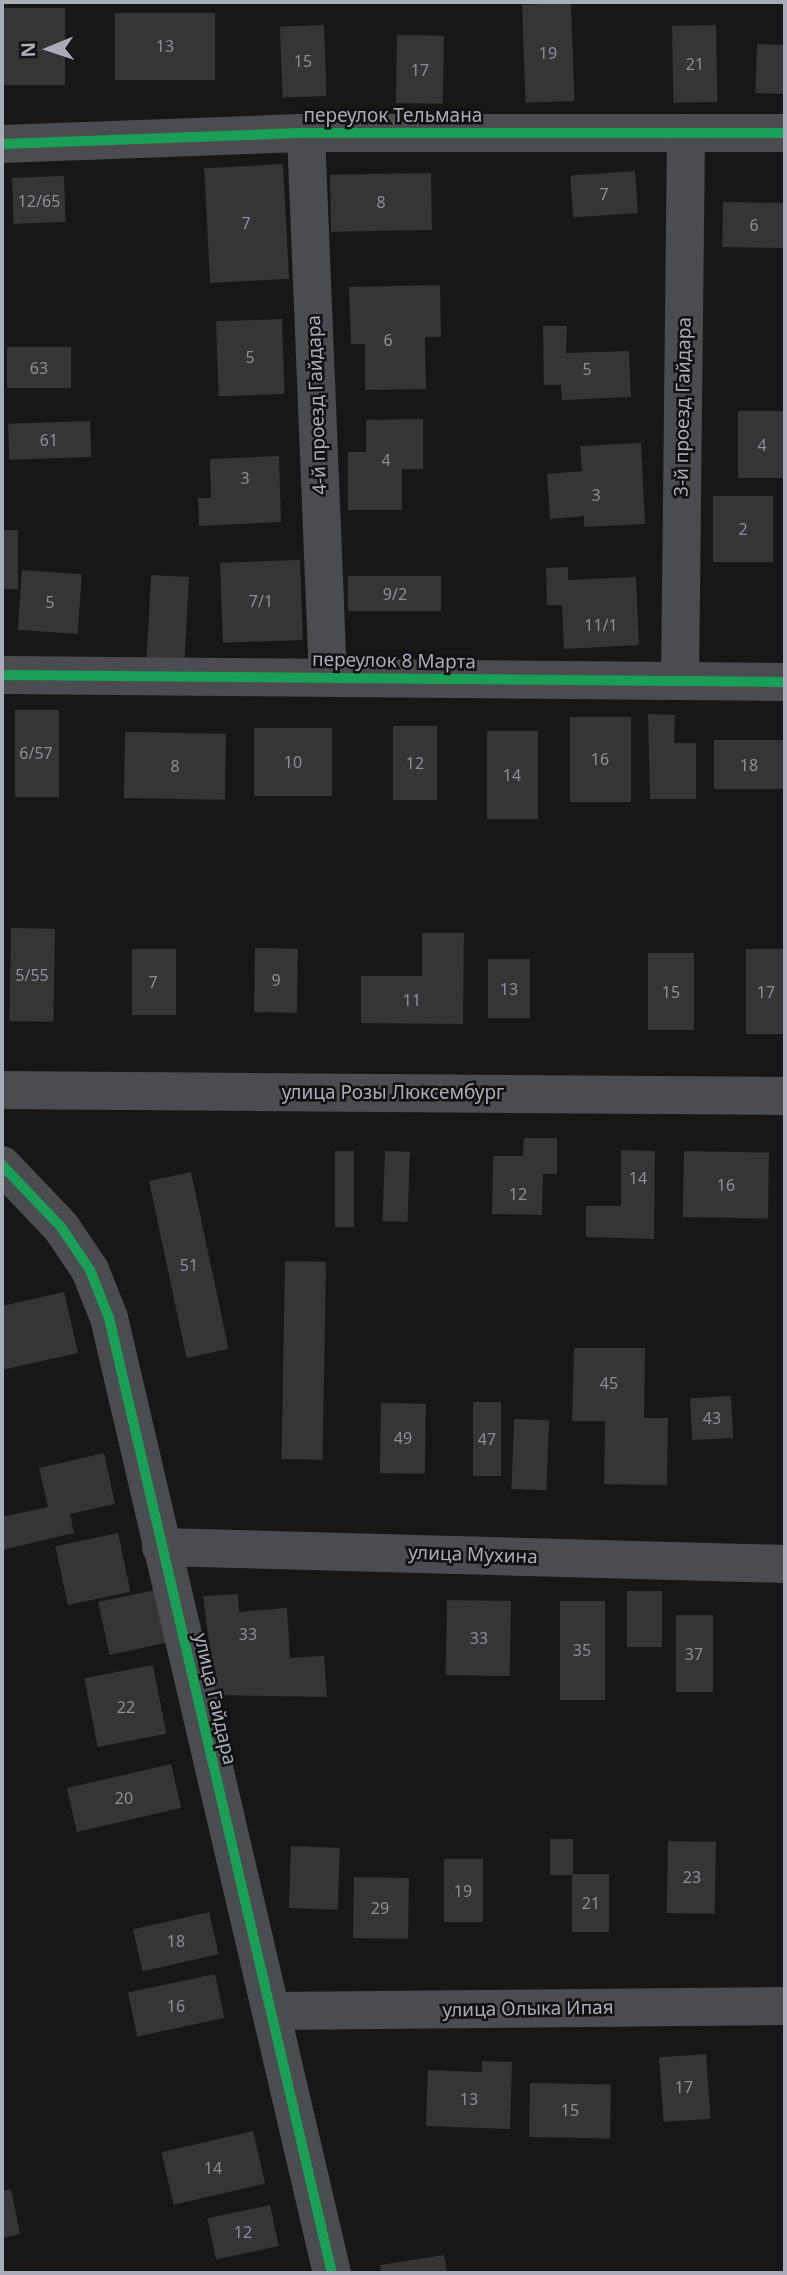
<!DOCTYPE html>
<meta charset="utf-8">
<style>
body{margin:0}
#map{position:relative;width:787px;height:2275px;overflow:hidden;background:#171717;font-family:"Noto Sans",sans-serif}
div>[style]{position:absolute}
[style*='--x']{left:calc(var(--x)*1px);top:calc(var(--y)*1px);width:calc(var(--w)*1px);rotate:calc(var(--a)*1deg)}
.building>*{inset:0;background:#353536;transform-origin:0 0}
.minor>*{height:38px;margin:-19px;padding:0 19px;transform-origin:19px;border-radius:19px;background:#4b4c50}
.cycleway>*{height:10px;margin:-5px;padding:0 5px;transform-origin:5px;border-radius:5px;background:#1a9f57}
span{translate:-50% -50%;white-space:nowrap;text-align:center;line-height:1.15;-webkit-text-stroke:5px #111113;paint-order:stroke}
.number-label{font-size:16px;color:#8b8f98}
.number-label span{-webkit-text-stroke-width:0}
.street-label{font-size:19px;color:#a8adb8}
.frame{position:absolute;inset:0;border:4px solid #a8adb8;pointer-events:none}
.north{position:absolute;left:14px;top:14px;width:70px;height:70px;-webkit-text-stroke:5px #111113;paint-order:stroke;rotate:268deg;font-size:19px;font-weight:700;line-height:28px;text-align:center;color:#a8adb8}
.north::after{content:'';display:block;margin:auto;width:24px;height:32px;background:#a8adb8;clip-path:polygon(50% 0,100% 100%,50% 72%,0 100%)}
</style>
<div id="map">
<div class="building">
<i style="left:571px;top:3px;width:98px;height:49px;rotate:88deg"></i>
<i style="left:4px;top:8px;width:61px;height:77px"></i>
<i style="left:115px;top:13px;width:100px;height:67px"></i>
<i style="left:324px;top:25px;width:71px;height:44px;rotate:88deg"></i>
<i style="left:716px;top:25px;width:77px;height:44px;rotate:89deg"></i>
<i style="left:397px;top:35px;width:47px;height:68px;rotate:1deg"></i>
<i style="left:757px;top:44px;width:28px;height:49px;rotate:2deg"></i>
<i style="left:283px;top:164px;width:115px;height:79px;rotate:87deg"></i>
<i style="left:635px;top:171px;width:42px;height:65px;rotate:86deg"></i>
<i style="left:431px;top:173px;width:57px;height:101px;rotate:89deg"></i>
<i style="left:64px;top:176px;width:46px;height:52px;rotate:88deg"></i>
<i style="left:723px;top:202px;width:62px;height:45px;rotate:1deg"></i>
<i style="clip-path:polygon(440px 285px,441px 337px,425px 337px,426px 389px,365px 390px,365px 344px,351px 344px,349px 287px)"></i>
<i style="left:282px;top:319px;width:75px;height:66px;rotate:88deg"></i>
<i style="clip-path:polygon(543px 326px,567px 326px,566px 353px,629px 351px,631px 397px,562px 400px,561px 385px,544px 385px)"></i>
<i style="left:7px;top:347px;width:64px;height:41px"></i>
<i style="left:785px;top:411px;width:67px;height:47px;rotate:90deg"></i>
<i style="clip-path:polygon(423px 419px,423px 469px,402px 469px,402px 510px,348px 510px,348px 452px,366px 452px,366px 420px)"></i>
<i style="left:90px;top:421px;width:36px;height:82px;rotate:88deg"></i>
<i style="clip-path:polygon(641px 443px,645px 524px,584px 527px,584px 516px,550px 519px,547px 474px,582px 471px,580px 446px)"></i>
<i style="clip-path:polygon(279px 456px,281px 522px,199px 526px,198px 498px,211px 498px,210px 459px)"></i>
<i style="left:713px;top:496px;width:60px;height:66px"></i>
<i style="left:2px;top:530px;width:16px;height:59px"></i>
<i style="left:300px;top:560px;width:80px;height:80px;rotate:88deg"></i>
<i style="clip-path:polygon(568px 567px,568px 580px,636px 577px,639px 645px,564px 649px,562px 605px,547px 605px,546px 568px)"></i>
<i style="left:22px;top:570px;width:60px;height:60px;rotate:4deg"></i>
<i style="left:151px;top:575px;width:38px;height:85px;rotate:3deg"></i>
<i style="left:441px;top:576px;width:35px;height:93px;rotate:90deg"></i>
<i style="left:15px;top:710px;width:44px;height:87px"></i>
<i style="clip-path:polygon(648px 714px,675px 715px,674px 743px,696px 743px,696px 799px,650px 799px)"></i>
<i style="left:570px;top:717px;width:61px;height:85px"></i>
<i style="left:393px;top:726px;width:44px;height:74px"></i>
<i style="left:254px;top:728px;width:78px;height:68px"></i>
<i style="left:487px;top:731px;width:51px;height:88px"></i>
<i style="left:125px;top:732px;width:101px;height:66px;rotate:1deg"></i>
<i style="left:714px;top:740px;width:71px;height:49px"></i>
<i style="left:11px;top:928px;width:44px;height:93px;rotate:1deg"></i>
<i style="clip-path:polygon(422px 933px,464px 933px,463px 1024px,361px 1023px,361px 976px,422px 976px)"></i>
<i style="left:255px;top:948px;width:43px;height:64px;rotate:1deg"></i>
<i style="left:132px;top:949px;width:44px;height:66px"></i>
<i style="left:746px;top:949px;width:39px;height:85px"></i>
<i style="left:648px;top:953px;width:46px;height:77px"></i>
<i style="left:488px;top:959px;width:42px;height:59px"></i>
<i style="clip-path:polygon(524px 1138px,557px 1138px,557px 1174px,543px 1174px,542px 1215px,492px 1214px,493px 1156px,523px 1156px)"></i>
<i style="clip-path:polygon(621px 1150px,655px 1151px,654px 1239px,586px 1237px,586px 1206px,621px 1206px)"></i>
<i style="left:335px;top:1151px;width:19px;height:76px"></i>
<i style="left:385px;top:1151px;width:25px;height:70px;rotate:2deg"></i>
<i style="left:684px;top:1151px;width:85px;height:66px;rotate:1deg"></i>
<i style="left:191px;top:1172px;width:181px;height:43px;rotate:78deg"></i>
<i style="left:285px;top:1261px;width:41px;height:198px;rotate:1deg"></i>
<i style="clip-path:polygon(64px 1292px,78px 1353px,2px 1370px,2px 1306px)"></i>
<i style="clip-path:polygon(574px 1348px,645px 1348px,644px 1418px,668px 1418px,667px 1485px,604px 1484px,605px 1421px,572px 1421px)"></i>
<i style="left:731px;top:1396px;width:42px;height:41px;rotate:87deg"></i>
<i style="left:473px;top:1402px;width:28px;height:74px"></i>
<i style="left:381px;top:1403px;width:45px;height:70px;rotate:1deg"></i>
<i style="left:514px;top:1419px;width:35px;height:70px;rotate:2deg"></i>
<i style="clip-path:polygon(104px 1453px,115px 1504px,70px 1514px,74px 1533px,2px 1550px,2px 1517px,48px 1507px,39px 1468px)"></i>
<i style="left:118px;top:1533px;width:60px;height:64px;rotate:78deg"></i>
<i style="left:155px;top:1590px;width:54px;height:58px;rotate:78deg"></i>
<i style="left:627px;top:1591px;width:35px;height:56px"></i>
<i style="clip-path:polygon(238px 1594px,239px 1612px,287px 1608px,290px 1658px,324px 1656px,327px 1697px,216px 1695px,203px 1596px)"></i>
<i style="left:447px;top:1600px;width:64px;height:75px;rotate:1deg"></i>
<i style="left:560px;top:1601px;width:45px;height:99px"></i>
<i style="left:676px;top:1615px;width:37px;height:77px"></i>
<i style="left:153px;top:1665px;width:70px;height:70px;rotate:79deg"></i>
<i style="left:171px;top:1764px;width:45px;height:107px;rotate:77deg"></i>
<i style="left:550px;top:1839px;width:23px;height:36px"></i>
<i style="left:668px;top:1841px;width:48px;height:72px;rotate:1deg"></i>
<i style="left:291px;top:1846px;width:49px;height:62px;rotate:2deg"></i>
<i style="left:444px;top:1859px;width:39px;height:63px"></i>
<i style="left:572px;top:1874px;width:37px;height:58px"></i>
<i style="left:354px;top:1877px;width:55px;height:61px;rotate:1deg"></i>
<i style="left:209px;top:1912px;width:43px;height:78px;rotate:77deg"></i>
<i style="left:215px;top:1974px;width:45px;height:89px;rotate:78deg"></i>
<i style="left:706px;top:2054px;width:65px;height:47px;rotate:86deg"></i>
<i style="clip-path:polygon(482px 2061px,512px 2062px,510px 2129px,426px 2126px,428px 2070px,482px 2072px)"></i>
<i style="left:530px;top:2083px;width:81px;height:54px;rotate:1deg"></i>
<i style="left:253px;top:2131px;width:54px;height:94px;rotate:77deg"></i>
<i style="clip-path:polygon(11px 2189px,20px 2234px,2px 2238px,2px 2191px)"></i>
<i style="left:270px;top:2205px;width:42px;height:64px;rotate:78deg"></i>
<i style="clip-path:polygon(444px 2255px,447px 2273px,381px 2273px,380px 2265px)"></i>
</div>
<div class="minor">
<i style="--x:306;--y:133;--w:545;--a:87.69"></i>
<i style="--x:2;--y:144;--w:304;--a:-2.1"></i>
<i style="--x:306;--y:133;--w:479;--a:0"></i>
<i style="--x:2;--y:675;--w:783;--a:0.51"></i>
<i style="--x:680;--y:681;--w:548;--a:-89.37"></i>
<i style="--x:2;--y:1090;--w:783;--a:0.44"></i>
<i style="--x:2;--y:1165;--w:86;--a:46.4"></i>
<i style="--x:61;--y:1227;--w:52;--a:56"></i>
<i style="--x:90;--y:1270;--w:52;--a:68.4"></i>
<i style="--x:109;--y:1318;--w:981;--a:76.86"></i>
<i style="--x:161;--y:1547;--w:624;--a:1.56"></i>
<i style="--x:271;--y:2011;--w:514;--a:-0.56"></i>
</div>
<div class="cycleway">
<i style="--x:2;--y:144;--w:304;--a:-2.1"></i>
<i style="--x:306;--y:133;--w:479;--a:0"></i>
<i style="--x:2;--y:675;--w:783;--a:0.51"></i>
<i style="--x:2;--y:1165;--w:86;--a:46.4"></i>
<i style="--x:61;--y:1227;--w:52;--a:56"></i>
<i style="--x:90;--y:1270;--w:52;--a:68.4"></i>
<i style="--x:109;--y:1318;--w:981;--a:76.86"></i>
</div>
<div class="number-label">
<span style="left:165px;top:46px">13</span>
<span style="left:548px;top:53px">19</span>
<span style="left:303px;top:61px">15</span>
<span style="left:695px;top:64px">21</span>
<span style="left:420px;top:70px">17</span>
<span style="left:604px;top:194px">7</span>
<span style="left:39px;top:201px">12/65</span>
<span style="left:381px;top:202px">8</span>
<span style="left:246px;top:223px">7</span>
<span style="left:754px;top:225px">6</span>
<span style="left:388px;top:340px">6</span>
<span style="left:250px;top:357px">5</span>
<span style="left:39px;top:368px">63</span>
<span style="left:587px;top:369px">5</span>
<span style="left:49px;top:440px">61</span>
<span style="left:762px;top:445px">4</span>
<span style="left:386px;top:460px">4</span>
<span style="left:245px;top:478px">3</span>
<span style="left:596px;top:495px">3</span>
<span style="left:743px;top:529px">2</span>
<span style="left:395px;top:594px">9/2</span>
<span style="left:261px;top:601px">7/1</span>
<span style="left:50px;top:602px">5</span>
<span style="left:601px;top:625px">11/1</span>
<span style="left:36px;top:753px">6/57</span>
<span style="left:600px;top:759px">16</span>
<span style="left:293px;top:762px">10</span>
<span style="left:415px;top:763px">12</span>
<span style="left:749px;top:765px">18</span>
<span style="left:175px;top:766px">8</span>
<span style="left:512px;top:775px">14</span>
<span style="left:32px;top:975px">5/55</span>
<span style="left:276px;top:980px">9</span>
<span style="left:153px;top:982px">7</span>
<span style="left:509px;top:989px">13</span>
<span style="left:671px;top:992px">15</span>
<span style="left:766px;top:992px">17</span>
<span style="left:412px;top:1000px">11</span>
<span style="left:638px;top:1178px">14</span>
<span style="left:726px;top:1185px">16</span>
<span style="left:518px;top:1194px">12</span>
<span style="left:189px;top:1265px">51</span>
<span style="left:609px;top:1383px">45</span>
<span style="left:712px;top:1418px">43</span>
<span style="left:403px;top:1438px">49</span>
<span style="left:487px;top:1439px">47</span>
<span style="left:248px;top:1634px">33</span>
<span style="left:479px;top:1638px">33</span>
<span style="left:582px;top:1650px">35</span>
<span style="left:694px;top:1654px">37</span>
<span style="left:126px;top:1707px">22</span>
<span style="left:124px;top:1798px">20</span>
<span style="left:692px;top:1877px">23</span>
<span style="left:463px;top:1891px">19</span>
<span style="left:591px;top:1903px">21</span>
<span style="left:380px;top:1908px">29</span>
<span style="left:176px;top:1941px">18</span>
<span style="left:176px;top:2006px">16</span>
<span style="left:684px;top:2087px">17</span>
<span style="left:469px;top:2099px">13</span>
<span style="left:570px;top:2110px">15</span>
<span style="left:213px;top:2168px">14</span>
<span style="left:243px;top:2232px">12</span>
</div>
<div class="street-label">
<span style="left:393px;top:116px">переулок Тельмана</span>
<span style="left:317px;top:405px;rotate:-92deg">4-й проезд Гайдара</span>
<span style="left:683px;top:407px;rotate:-89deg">3-й проезд Гайдара</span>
<span style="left:394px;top:661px;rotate:1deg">переулок 8 Марта</span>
<span style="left:393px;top:1093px">улица Розы Люксембург</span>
<span style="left:473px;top:1555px;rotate:2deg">улица Мухина</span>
<span style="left:215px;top:1699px;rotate:77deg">улица Гайдара</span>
<span style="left:528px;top:2009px;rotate:-1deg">улица Олыка Ипая</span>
</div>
<div class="frame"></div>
<div class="north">N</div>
</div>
